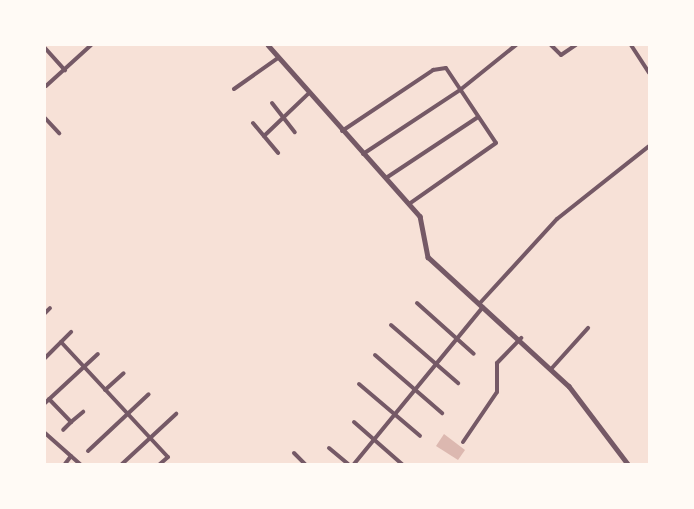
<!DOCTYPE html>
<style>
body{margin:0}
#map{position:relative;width:694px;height:509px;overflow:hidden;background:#f7e1d7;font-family:Lato,sans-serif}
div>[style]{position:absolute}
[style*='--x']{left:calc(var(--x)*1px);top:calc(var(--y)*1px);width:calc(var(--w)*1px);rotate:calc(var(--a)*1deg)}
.water>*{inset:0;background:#dcb8b0}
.minor>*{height:4px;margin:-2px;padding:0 2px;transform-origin:2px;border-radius:2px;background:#755966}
.tertiary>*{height:4.5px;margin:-2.25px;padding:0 2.25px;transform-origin:2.25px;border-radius:2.25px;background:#755966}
span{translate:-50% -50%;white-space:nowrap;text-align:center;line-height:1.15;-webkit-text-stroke:4.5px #fffaf5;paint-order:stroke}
.frame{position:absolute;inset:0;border:46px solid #fffaf5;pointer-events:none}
</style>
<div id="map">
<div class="water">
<i style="clip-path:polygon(444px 434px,465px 450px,458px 460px,436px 446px)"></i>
</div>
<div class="minor">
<i style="--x:551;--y:45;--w:14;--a:45"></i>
<i style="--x:561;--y:55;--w:18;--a:-34"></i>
<i style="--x:631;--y:45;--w:33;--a:57"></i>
<i style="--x:45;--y:48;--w:30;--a:48"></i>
<i style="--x:46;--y:86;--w:61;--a:-42.3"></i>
<i style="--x:234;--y:89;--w:54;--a:-35.2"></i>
<i style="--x:272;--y:103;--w:37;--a:52"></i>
<i style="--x:45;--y:118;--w:21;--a:47"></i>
<i style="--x:253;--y:123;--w:39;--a:50"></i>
<i style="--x:342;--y:131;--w:110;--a:-33.8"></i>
<i style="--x:433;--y:70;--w:13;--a:-9"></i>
<i style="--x:446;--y:68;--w:90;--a:56.3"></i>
<i style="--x:496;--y:143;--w:106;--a:145"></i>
<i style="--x:264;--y:136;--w:61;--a:-43.7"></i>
<i style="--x:363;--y:154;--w:116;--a:-33.4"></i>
<i style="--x:460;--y:90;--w:72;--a:-38.8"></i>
<i style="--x:386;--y:178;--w:110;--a:-33.5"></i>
<i style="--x:417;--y:303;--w:76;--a:41.8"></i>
<i style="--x:480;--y:303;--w:114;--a:-47.5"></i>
<i style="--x:557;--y:219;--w:117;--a:-38.4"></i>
<i style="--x:45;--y:313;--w:7;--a:-45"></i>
<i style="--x:391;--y:325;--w:89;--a:40.9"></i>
<i style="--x:61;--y:342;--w:157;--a:47.1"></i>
<i style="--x:168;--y:457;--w:11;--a:139"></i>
<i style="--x:375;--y:355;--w:89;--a:40.9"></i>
<i style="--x:45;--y:358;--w:37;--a:-45"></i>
<i style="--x:552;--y:368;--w:54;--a:-48"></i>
<i style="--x:359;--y:384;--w:80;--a:40.4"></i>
<i style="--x:105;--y:390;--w:25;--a:-42"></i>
<i style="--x:49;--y:399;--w:32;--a:46"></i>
<i style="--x:71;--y:422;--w:11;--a:135"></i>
<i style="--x:45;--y:403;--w:72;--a:-42.8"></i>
<i style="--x:71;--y:422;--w:16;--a:-40"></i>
<i style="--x:354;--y:422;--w:64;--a:41.2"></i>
<i style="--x:45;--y:433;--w:47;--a:41.5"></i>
<i style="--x:463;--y:442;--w:60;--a:-55.8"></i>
<i style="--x:497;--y:392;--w:29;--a:-90"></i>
<i style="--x:497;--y:363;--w:35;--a:-46"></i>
<i style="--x:329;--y:448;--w:25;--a:40"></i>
<i style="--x:88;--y:451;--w:83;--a:-43.1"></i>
<i style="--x:294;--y:453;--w:16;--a:45"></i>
<i style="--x:65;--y:464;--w:10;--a:-53"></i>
<i style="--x:122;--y:464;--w:74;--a:-42.8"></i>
<i style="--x:354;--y:464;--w:203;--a:-50.6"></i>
</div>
<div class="tertiary">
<i style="--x:268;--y:45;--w:229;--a:48.4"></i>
<i style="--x:420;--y:216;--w:42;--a:79"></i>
<i style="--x:428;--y:257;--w:191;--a:42.5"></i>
<i style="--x:569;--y:386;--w:98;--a:52.9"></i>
</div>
<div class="frame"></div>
</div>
